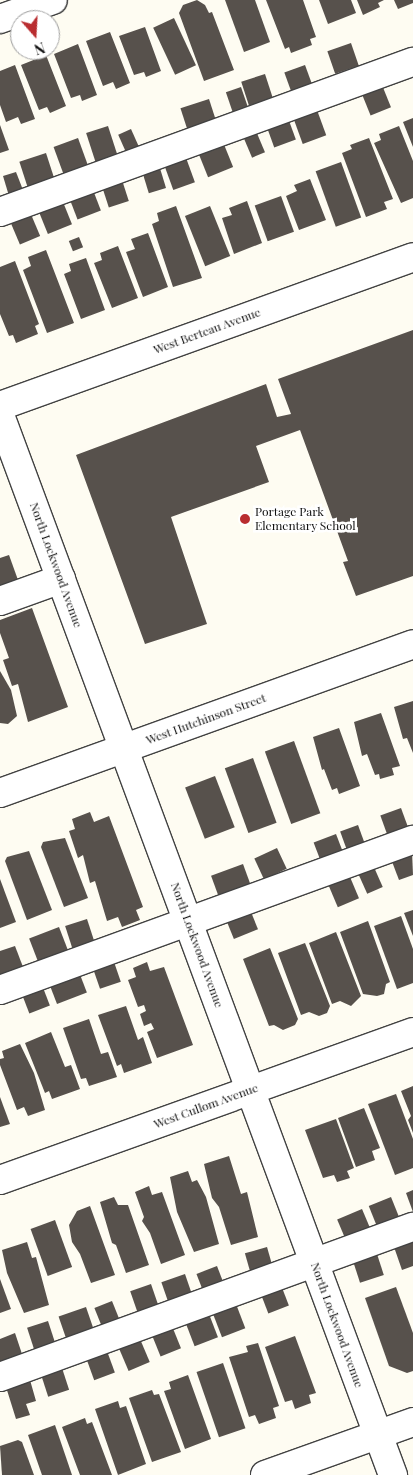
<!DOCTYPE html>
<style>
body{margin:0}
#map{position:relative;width:413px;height:1475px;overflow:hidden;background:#fefcf2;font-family:"Playfair Display",serif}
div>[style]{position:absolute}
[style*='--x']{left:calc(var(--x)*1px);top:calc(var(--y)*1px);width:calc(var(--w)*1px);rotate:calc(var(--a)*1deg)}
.building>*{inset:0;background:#57514c;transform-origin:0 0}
.roads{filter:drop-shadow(1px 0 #424242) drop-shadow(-1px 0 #424242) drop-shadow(0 1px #424242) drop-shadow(0 -1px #424242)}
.minor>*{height:28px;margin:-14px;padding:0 14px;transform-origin:14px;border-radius:14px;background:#fff}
.dots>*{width:14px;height:14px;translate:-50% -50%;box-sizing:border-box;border:2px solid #fff;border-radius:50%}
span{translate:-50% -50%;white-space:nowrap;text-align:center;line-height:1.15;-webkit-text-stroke:5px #fff;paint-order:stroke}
.street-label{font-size:12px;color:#0f0f0f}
.poi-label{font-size:12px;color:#0f0f0f}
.left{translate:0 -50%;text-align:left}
.north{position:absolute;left:10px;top:10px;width:50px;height:50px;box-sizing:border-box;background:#fff;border:1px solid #9f9f9f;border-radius:50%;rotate:161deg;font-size:14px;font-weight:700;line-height:20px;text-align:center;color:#0f0f0f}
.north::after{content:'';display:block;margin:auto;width:18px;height:22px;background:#b92d30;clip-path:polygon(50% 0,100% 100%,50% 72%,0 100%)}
</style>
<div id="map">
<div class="building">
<i style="clip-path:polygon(197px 0,205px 5px,209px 13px,212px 12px,234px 70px,204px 81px,179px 13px,183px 5px)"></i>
<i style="clip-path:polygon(225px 0,255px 0,270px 42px,244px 52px)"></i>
<i style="clip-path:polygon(266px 0,303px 0,316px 37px,310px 39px,312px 45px,291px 53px,289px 47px,285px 49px)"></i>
<i style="clip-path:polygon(319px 0,351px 0,356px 13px,328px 24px)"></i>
<i style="clip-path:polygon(357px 0,384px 0,378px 3px,380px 7px,363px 15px)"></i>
<i style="clip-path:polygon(394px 0,413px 0,413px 3px,398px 9px)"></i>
<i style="left:174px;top:18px;width:52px;height:23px;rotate:65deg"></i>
<i style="clip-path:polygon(145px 27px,161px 71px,146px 77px,144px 72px,134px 75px,119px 36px)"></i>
<i style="clip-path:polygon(110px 32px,130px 83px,116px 89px,113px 82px,103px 86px,86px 41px)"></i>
<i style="left:351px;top:43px;width:24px;height:25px;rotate:71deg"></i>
<i style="clip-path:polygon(78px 44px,97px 95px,82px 101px,80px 95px,71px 98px,54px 54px)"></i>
<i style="clip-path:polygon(46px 55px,66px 106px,50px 113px,47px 107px,39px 110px,21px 65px)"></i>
<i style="clip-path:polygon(15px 65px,35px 119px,21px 124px,18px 117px,6px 122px,0 105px,0 71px)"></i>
<i style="left:305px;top:65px;width:23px;height:22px;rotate:70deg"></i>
<i style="left:265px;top:74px;width:25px;height:25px;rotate:72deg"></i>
<i style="left:382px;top:85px;width:24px;height:22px;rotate:68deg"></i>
<i style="left:241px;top:87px;width:24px;height:16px;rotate:71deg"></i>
<i style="left:209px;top:99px;width:22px;height:30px;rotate:72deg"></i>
<i style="left:317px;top:110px;width:27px;height:25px;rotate:70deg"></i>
<i style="left:288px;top:118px;width:23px;height:23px;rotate:70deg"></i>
<i style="clip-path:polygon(413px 118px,413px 147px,403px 122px)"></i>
<i style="clip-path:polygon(0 125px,9px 150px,0 153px)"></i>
<i style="left:108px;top:126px;width:32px;height:23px;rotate:72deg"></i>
<i style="clip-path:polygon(399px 126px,413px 161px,413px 198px,401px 203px,374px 143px,381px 140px,379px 134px)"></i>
<i style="left:131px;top:129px;width:20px;height:14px;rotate:66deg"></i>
<i style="left:256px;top:131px;width:23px;height:14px;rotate:67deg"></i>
<i style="left:78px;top:138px;width:30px;height:26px;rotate:70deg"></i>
<i style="clip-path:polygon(369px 138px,393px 199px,384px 202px,387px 209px,366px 217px,342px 153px,352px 149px,350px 145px)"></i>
<i style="left:223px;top:142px;width:27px;height:27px;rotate:68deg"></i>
<i style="left:46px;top:153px;width:26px;height:28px;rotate:72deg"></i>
<i style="left:185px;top:155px;width:29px;height:23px;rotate:70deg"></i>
<i style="left:341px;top:162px;width:59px;height:27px;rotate:70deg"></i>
<i style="left:159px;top:165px;width:24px;height:18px;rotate:73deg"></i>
<i style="clip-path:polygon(16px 172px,23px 190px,9px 196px,3px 176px)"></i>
<i style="clip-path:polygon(310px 179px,326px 220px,299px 230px,286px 196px,297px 191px,294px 185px)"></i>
<i style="left:122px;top:180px;width:22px;height:21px;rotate:72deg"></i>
<i style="left:93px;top:190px;width:22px;height:25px;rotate:69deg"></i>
<i style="left:281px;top:196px;width:38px;height:28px;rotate:70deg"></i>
<i style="clip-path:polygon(247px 201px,262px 243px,234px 254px,222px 218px,232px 215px,229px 208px)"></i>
<i style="left:63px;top:202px;width:24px;height:26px;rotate:68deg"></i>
<i style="clip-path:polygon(176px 206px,202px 278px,173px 287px,152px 224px,159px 221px,157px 213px)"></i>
<i style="left:210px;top:206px;width:54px;height:27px;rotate:68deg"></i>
<i style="left:30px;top:212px;width:26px;height:22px;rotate:67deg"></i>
<i style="clip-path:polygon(148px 233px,168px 287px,143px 297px,126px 252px,135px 249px,131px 239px)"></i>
<i style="left:79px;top:237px;width:11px;height:11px;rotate:68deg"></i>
<i style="clip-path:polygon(118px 246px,138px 298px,112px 308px,94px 263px,102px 260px,100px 253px)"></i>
<i style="clip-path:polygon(46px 250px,74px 323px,47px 333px,23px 270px,31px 266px,28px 257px)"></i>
<i style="clip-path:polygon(86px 258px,105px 310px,81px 319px,64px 274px,71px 271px,69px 264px)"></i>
<i style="clip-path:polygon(15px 261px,39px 324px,35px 326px,38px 334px,16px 343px,13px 335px,9px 336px,0 314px,0 267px)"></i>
<i style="clip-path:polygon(413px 330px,413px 576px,356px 596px,343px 562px,348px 561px,300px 430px,256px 446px,269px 482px,171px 517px,207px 624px,145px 644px,76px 455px,266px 384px,277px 417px,291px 414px,278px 379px)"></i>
<i style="clip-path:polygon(9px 555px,18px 580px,0 586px,0 558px)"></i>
<i style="clip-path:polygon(32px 608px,68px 707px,28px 722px,18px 684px,12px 686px,3px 660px,9px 658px,0 633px,0 620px)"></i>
<i style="clip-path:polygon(0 671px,11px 690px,17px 716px,8px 724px,0 723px)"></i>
<i style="clip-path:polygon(413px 701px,413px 753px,407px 738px,403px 739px,394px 707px)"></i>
<i style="clip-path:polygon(381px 713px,400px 766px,392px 768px,394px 775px,380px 779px,379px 774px,375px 775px,367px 754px,362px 756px,354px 722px)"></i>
<i style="clip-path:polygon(339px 728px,360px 786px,339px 794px,337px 788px,332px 790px,324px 769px,322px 770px,313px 737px)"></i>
<i style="left:294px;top:741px;width:77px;height:31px;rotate:70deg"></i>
<i style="left:253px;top:758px;width:69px;height:30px;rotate:70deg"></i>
<i style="left:215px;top:776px;width:55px;height:32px;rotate:69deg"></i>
<i style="left:401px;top:808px;width:23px;height:22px;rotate:70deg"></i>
<i style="clip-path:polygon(90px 812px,94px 822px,109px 816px,143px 907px,136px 910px,140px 920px,122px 927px,118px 917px,107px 921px,95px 881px,90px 883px,83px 855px,78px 858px,69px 831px,75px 829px,72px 819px)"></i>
<i style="left:358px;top:825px;width:20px;height:19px;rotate:70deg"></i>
<i style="left:336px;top:834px;width:19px;height:24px;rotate:69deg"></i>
<i style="clip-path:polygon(65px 838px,88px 898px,64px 907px,41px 847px,43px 842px)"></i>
<i style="left:277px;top:848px;width:23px;height:25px;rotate:65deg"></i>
<i style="clip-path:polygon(29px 851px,52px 910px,27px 920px,5px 861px,7px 857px)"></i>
<i style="clip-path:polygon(412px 851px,413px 875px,399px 880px,391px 859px)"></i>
<i style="left:243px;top:864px;width:23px;height:34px;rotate:70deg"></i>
<i style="left:373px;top:865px;width:24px;height:17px;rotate:66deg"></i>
<i style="left:350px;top:877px;width:23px;height:23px;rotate:67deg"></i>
<i style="clip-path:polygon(0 879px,16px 922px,0 928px)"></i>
<i style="left:249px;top:907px;width:24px;height:26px;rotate:68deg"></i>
<i style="clip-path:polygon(413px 910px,413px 936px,404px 913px)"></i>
<i style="clip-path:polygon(401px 916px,413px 949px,413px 983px,397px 989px,374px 926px)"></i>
<i style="left:87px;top:919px;width:23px;height:23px;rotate:72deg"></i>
<i style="clip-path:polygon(368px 921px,390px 982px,386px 984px,384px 994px,377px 996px,363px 994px,340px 932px)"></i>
<i style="left:59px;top:927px;width:25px;height:32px;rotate:69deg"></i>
<i style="clip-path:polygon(336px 932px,361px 996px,351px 1006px,340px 1001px,332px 1004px,309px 943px)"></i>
<i style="clip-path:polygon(305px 943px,330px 1006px,327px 1013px,319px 1016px,309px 1012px,301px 1015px,278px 953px)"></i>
<i style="clip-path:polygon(15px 946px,23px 967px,0 975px,0 951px)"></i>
<i style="clip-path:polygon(270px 948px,298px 1019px,295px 1025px,283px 1030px,274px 1025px,269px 1026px,243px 959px)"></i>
<i style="left:113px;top:959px;width:24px;height:22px;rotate:71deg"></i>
<i style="clip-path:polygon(147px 962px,150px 971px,164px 967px,193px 1045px,157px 1058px,147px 1032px,154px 1029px,151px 1023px,144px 1026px,140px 1014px,146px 1011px,144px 1005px,138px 1007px,128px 980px,136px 977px,133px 968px)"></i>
<i style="left:79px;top:972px;width:22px;height:32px;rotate:69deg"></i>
<i style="left:42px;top:985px;width:22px;height:22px;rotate:69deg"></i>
<i style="clip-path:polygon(126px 1006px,138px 1040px,143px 1037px,152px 1063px,124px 1073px,121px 1064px,117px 1066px,98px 1015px)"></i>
<i style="clip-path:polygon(89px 1019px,101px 1054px,108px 1052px,117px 1077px,89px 1086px,86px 1078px,81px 1079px,63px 1028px)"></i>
<i style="clip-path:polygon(51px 1032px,65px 1067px,71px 1065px,80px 1089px,52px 1099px,49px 1091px,45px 1093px,25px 1043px)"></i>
<i style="clip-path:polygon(20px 1044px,34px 1073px,45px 1110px,28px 1116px,24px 1107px,17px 1110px,0 1065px,0 1059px,4px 1058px,2px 1051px)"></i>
<i style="clip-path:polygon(413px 1086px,413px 1133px,408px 1120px,411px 1116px,401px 1091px)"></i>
<i style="clip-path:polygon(396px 1094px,413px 1139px,413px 1168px,395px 1175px,368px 1104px)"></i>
<i style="clip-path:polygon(0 1097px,10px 1124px,0 1127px)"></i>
<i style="clip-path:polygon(364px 1108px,380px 1148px,372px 1151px,375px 1160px,356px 1167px,338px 1118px)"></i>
<i style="clip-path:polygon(336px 1119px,354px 1168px,347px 1171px,350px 1178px,337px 1182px,334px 1175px,323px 1178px,305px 1130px)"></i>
<i style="clip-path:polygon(229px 1156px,241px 1194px,247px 1192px,258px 1237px,231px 1245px,219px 1207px,212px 1198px,204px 1164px)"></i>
<i style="clip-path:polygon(188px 1171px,192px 1182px,197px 1180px,206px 1197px,219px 1244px,194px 1252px,177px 1212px,170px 1177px)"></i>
<i style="clip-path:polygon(149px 1186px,152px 1195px,162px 1192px,185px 1255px,161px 1264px,150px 1233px,142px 1221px,144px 1217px,135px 1192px)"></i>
<i style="clip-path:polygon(413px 1190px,413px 1212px,406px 1193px)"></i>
<i style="clip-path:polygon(114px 1197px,118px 1205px,128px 1205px,149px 1265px,126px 1273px,116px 1245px,112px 1243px,100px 1202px)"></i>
<i style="left:391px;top:1197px;width:22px;height:24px;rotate:68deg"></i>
<i style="clip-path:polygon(90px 1206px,115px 1275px,91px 1283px,80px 1254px,72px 1242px,69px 1225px,77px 1211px)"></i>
<i style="left:362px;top:1209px;width:23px;height:27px;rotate:67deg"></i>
<i style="left:55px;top:1220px;width:50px;height:26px;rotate:70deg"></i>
<i style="clip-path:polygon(413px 1241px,413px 1266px,402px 1270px,394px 1247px)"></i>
<i style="clip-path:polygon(27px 1242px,32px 1258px,36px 1257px,49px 1305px,24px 1313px,7px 1273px,2px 1250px)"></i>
<i style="left:267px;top:1247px;width:22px;height:23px;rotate:74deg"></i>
<i style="left:377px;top:1254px;width:22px;height:25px;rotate:72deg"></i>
<i style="left:217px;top:1266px;width:19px;height:22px;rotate:69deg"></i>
<i style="left:185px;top:1274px;width:24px;height:25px;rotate:71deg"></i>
<i style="clip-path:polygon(0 1279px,11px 1309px,0 1313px)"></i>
<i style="left:151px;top:1284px;width:24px;height:22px;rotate:71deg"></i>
<i style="left:281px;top:1285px;width:22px;height:22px;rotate:69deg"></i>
<i style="clip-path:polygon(396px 1287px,413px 1333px,413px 1371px,407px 1373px,389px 1366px,365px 1298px)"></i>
<i style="left:112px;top:1301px;width:22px;height:19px;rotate:68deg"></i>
<i style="left:236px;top:1304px;width:26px;height:25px;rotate:69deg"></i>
<i style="left:86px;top:1307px;width:24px;height:29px;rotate:71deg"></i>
<i style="left:209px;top:1314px;width:25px;height:25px;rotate:69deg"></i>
<i style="left:48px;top:1321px;width:25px;height:22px;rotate:72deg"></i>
<i style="left:172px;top:1326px;width:24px;height:22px;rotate:68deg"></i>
<i style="clip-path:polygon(15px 1333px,23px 1357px,0 1365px,0 1339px)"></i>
<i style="clip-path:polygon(295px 1336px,316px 1393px,309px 1395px,311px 1403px,295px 1409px,292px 1400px,285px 1402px,265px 1347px)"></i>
<i style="left:140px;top:1339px;width:25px;height:23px;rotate:67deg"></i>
<i style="clip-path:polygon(258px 1343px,279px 1406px,273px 1408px,276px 1418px,259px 1424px,255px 1415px,249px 1417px,229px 1357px,248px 1352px,246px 1346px)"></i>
<i style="left:107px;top:1351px;width:23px;height:22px;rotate:70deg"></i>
<i style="left:223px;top:1363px;width:69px;height:28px;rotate:71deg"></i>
<i style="left:62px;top:1368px;width:23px;height:22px;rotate:72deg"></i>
<i style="clip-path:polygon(188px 1375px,211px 1439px,185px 1449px,164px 1391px,171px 1389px,169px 1382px)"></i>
<i style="clip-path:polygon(30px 1380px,36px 1401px,26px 1404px,30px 1415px,16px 1419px,6px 1387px)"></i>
<i style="clip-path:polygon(152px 1390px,154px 1395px,159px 1394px,181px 1452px,152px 1462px,129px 1398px)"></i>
<i style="clip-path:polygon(118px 1401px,120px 1408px,126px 1406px,146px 1464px,118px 1475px,95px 1409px)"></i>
<i style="clip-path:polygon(85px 1418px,87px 1424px,92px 1422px,112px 1475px,80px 1475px,62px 1427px)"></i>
<i style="clip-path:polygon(55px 1425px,72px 1475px,42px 1475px,28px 1435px)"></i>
<i style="clip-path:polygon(18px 1440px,22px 1442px,34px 1475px,2px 1475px,0 1446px)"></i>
</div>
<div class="roads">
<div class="minor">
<i style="--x:0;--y:19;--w:56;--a:-19.7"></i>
<i style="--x:0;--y:212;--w:439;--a:-20"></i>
<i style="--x:0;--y:406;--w:439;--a:-19.8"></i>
<i style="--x:0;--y:415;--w:1131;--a:69.66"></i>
<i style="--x:0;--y:601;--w:65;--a:-19.8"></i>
<i style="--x:0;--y:793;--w:439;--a:-19.8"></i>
<i style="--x:0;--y:990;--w:439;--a:-20"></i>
<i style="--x:0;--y:1180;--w:439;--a:-19.7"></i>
<i style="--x:0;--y:1377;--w:439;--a:-20"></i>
<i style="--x:265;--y:1475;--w:157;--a:-19.7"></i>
</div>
</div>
<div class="dots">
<i style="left:245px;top:519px;background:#b92d30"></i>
</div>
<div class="street-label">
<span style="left:207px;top:331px;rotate:-20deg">West Berteau Avenue</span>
<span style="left:56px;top:565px;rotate:70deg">North Lockwood Avenue</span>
<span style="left:206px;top:719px;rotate:-20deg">West Hutchinson Street</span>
<span style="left:197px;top:945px;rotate:70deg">North Lockwood Avenue</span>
<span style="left:206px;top:1106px;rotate:-20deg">West Cullom Avenue</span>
<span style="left:337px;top:1325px;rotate:70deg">North Lockwood Avenue</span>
</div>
<div class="poi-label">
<span class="left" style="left:255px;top:519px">Portage Park<br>Elementary School</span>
</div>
<div class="north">N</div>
</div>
